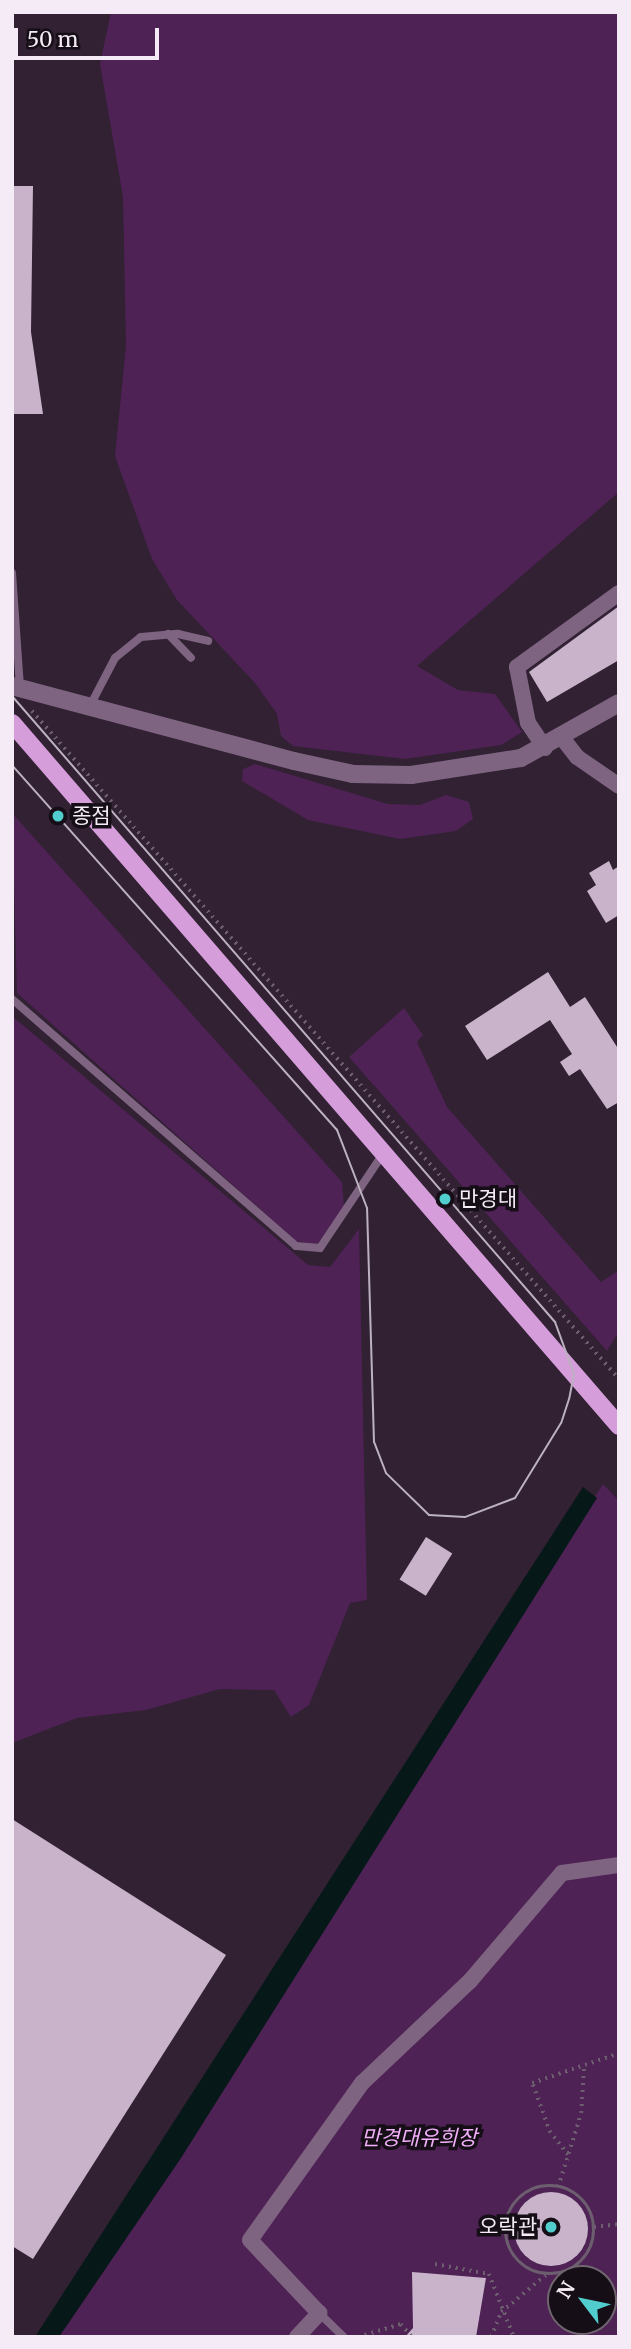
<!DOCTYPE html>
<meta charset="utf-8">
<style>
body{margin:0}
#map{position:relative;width:631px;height:2349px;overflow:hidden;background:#312133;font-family:Merriweather,"Noto Sans KR",serif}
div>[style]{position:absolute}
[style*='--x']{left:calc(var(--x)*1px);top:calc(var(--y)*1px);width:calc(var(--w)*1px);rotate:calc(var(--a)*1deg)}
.green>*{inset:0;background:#4e2254}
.water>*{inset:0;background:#061818}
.building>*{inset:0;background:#c8b3ca;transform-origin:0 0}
.round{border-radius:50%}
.path>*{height:3.5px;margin-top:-1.75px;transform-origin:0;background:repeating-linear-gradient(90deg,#6c5e6e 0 2px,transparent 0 7px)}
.path>.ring{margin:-1.75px;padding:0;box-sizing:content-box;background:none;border:3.5px solid #6c5e6e;border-radius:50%}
.service>*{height:8px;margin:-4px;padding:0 4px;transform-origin:4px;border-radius:4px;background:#7e6481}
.minor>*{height:16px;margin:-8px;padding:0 8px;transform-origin:8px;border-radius:8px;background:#7e6481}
.tertiary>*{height:18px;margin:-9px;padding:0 9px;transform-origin:9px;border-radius:9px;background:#7e6481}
.primary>*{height:18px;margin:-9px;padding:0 9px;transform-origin:9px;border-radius:9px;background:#d59edb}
.tram>*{height:2px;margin:-1px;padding:0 1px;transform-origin:1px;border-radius:1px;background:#bcb1be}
.dots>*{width:19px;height:19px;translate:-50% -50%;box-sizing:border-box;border:4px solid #150e16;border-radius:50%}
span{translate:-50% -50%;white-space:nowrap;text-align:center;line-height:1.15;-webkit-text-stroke:7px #150e16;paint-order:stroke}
.poi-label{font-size:21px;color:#f5ebf6}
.left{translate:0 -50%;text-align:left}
.right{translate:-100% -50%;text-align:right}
.park-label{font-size:21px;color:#f0aff8;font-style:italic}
.frame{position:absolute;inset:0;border:14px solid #f5ebf6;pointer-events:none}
.north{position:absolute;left:547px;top:2265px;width:70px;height:70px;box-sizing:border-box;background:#150e16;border:2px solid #6f6670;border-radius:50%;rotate:302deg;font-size:19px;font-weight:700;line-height:28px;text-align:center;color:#f5ebf6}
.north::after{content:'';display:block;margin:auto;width:24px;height:32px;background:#52cdcd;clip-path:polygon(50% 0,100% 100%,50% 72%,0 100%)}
.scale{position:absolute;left:14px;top:28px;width:145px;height:32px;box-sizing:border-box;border:4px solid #f5ebf6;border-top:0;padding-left:9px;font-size:21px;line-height:24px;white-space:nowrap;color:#f5ebf6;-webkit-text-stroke:5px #150e16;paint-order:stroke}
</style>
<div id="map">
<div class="green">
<i style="clip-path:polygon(111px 12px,619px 12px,619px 492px,417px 666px,458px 690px,495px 694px,522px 732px,501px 745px,405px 759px,293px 746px,281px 736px,277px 714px,255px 683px,177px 600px,152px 559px,115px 456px,126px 346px,123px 197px,100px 64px)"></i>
<i style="clip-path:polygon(255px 764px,388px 804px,420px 805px,446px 795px,469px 802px,473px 819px,456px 831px,400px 839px,308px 820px,242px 781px,243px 769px)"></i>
<i style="clip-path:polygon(12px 813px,342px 1182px,344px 1206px,317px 1245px,296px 1241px,17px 993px)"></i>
<i style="clip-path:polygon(404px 1008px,423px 1035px,417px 1042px,447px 1107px,601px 1282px,619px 1270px,619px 1331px,607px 1351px,349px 1057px)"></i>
<i style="clip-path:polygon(12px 1016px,308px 1265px,330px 1267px,359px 1229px,367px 1600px,350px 1603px,309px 1705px,291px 1717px,274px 1690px,220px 1689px,146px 1710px,77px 1718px,12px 1743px)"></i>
<i style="clip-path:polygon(evenodd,603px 1484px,619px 1501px,619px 2337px,55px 2337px,603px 1484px,561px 2279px,603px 2279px,603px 2321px,561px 2321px,561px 2279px)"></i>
</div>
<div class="water">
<i style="clip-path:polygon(583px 1487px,597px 1498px,181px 2158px,59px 2337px,35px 2337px)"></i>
</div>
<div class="building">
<i style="clip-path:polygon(12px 186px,33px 186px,31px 332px,43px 414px,12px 414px)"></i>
<i style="clip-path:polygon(619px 606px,619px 660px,547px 702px,529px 672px)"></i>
<i style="clip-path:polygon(609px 861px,613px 870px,619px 866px,619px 915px,606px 923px,587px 891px,596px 885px,589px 873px)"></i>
<i style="clip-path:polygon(548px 972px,570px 1007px,585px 997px,619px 1050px,619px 1102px,607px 1109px,580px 1069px,569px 1076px,560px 1062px,572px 1054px,550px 1020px,487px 1060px,465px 1026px)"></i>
<i style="left:426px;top:1537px;width:31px;height:50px;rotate:32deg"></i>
<i style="clip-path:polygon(12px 1819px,226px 1955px,33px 2259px,12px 2246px)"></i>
<i class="round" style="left:514px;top:2192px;width:74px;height:74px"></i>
<i style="clip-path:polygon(412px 2272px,486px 2278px,476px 2337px,405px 2337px,413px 2328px)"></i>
</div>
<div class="path">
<i style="--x:32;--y:711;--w:889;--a:48.69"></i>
<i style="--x:568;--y:2155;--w:28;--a:-129"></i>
<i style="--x:550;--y:2133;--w:53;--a:-109.8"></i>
<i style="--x:532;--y:2083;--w:92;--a:-19"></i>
<i class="ring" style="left:506px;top:2186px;width:84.5px;height:84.5px"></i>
<i style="--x:558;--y:2187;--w:77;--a:-72.7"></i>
<i style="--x:581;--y:2113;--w:49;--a:-86.5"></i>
<i style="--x:594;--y:2227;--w:25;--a:-7"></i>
<i style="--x:435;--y:2264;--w:55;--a:10.5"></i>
<i style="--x:489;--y:2274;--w:68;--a:68.4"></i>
<i style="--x:577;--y:2264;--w:16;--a:68"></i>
<i style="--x:358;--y:2337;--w:45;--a:-16.8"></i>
<i style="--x:401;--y:2324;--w:17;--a:50"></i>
<i style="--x:491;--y:2337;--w:27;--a:-68"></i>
<i style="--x:501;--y:2312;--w:60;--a:-39.6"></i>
<i style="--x:585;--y:2337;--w:16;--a:-86"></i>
</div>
<div class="service">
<i style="--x:12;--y:573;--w:114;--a:86"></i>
<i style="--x:168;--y:634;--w:33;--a:46"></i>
<i style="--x:92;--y:702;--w:50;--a:-62.4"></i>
<i style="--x:115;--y:658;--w:33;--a:-39"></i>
<i style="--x:141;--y:637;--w:37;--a:-5"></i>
<i style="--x:178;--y:634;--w:31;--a:13"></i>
<i style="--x:12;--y:999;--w:376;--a:41"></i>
<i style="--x:296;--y:1246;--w:24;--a:5"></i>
<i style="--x:320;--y:1248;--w:113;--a:-56.2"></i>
<i style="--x:319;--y:2313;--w:35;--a:44"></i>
</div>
<div class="minor">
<i style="--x:563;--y:739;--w:23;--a:52"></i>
<i style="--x:577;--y:757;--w:51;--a:34.6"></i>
<i style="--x:545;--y:748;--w:30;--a:-124"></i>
<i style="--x:528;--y:723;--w:57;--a:-101.1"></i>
<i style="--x:517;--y:667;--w:126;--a:-36"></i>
<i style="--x:297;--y:2337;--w:33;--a:-47"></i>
<i style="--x:319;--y:2313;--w:100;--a:-133.4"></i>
<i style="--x:250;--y:2240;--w:193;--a:-54.5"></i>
<i style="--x:362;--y:2083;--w:149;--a:-43.4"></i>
<i style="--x:470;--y:1981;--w:142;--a:-49.6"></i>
<i style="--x:562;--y:1873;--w:58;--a:-8"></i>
</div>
<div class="tertiary">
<i style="--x:12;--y:686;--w:292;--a:14.9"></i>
<i style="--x:294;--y:761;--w:60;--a:12.4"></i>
<i style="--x:353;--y:774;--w:58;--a:1"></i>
<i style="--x:411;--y:775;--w:111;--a:-8.8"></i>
<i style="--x:521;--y:758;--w:112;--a:-29.3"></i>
</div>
<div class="primary">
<i style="--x:12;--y:723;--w:929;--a:49.19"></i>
</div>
<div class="tram">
<i style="--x:12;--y:696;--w:829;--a:49.06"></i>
<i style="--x:555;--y:1322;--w:55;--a:69.9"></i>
<i style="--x:574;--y:1374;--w:25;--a:101"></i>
<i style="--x:569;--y:1399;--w:25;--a:108"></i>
<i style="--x:561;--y:1423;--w:88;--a:121.5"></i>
<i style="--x:515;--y:1498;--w:53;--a:159.2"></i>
<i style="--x:465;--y:1517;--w:36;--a:-177"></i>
<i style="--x:429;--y:1515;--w:60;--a:-135.7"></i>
<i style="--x:386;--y:1473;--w:33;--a:-111"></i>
<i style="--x:374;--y:1442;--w:234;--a:-91.7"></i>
<i style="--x:367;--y:1208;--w:84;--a:-111"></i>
<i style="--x:337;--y:1130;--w:489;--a:-131.7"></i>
</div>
<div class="dots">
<i style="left:58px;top:816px;background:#52cdcd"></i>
<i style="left:445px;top:1199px;background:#52cdcd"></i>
<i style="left:551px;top:2227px;background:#52cdcd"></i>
</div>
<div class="poi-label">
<span class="left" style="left:72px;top:816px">종점</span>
<span class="left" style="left:459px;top:1199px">만경대</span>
<span class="right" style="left:537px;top:2227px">오락관</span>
</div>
<div class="park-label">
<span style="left:419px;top:2138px">만경대유희장</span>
</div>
<div class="frame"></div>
<div class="north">N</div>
<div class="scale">50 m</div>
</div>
